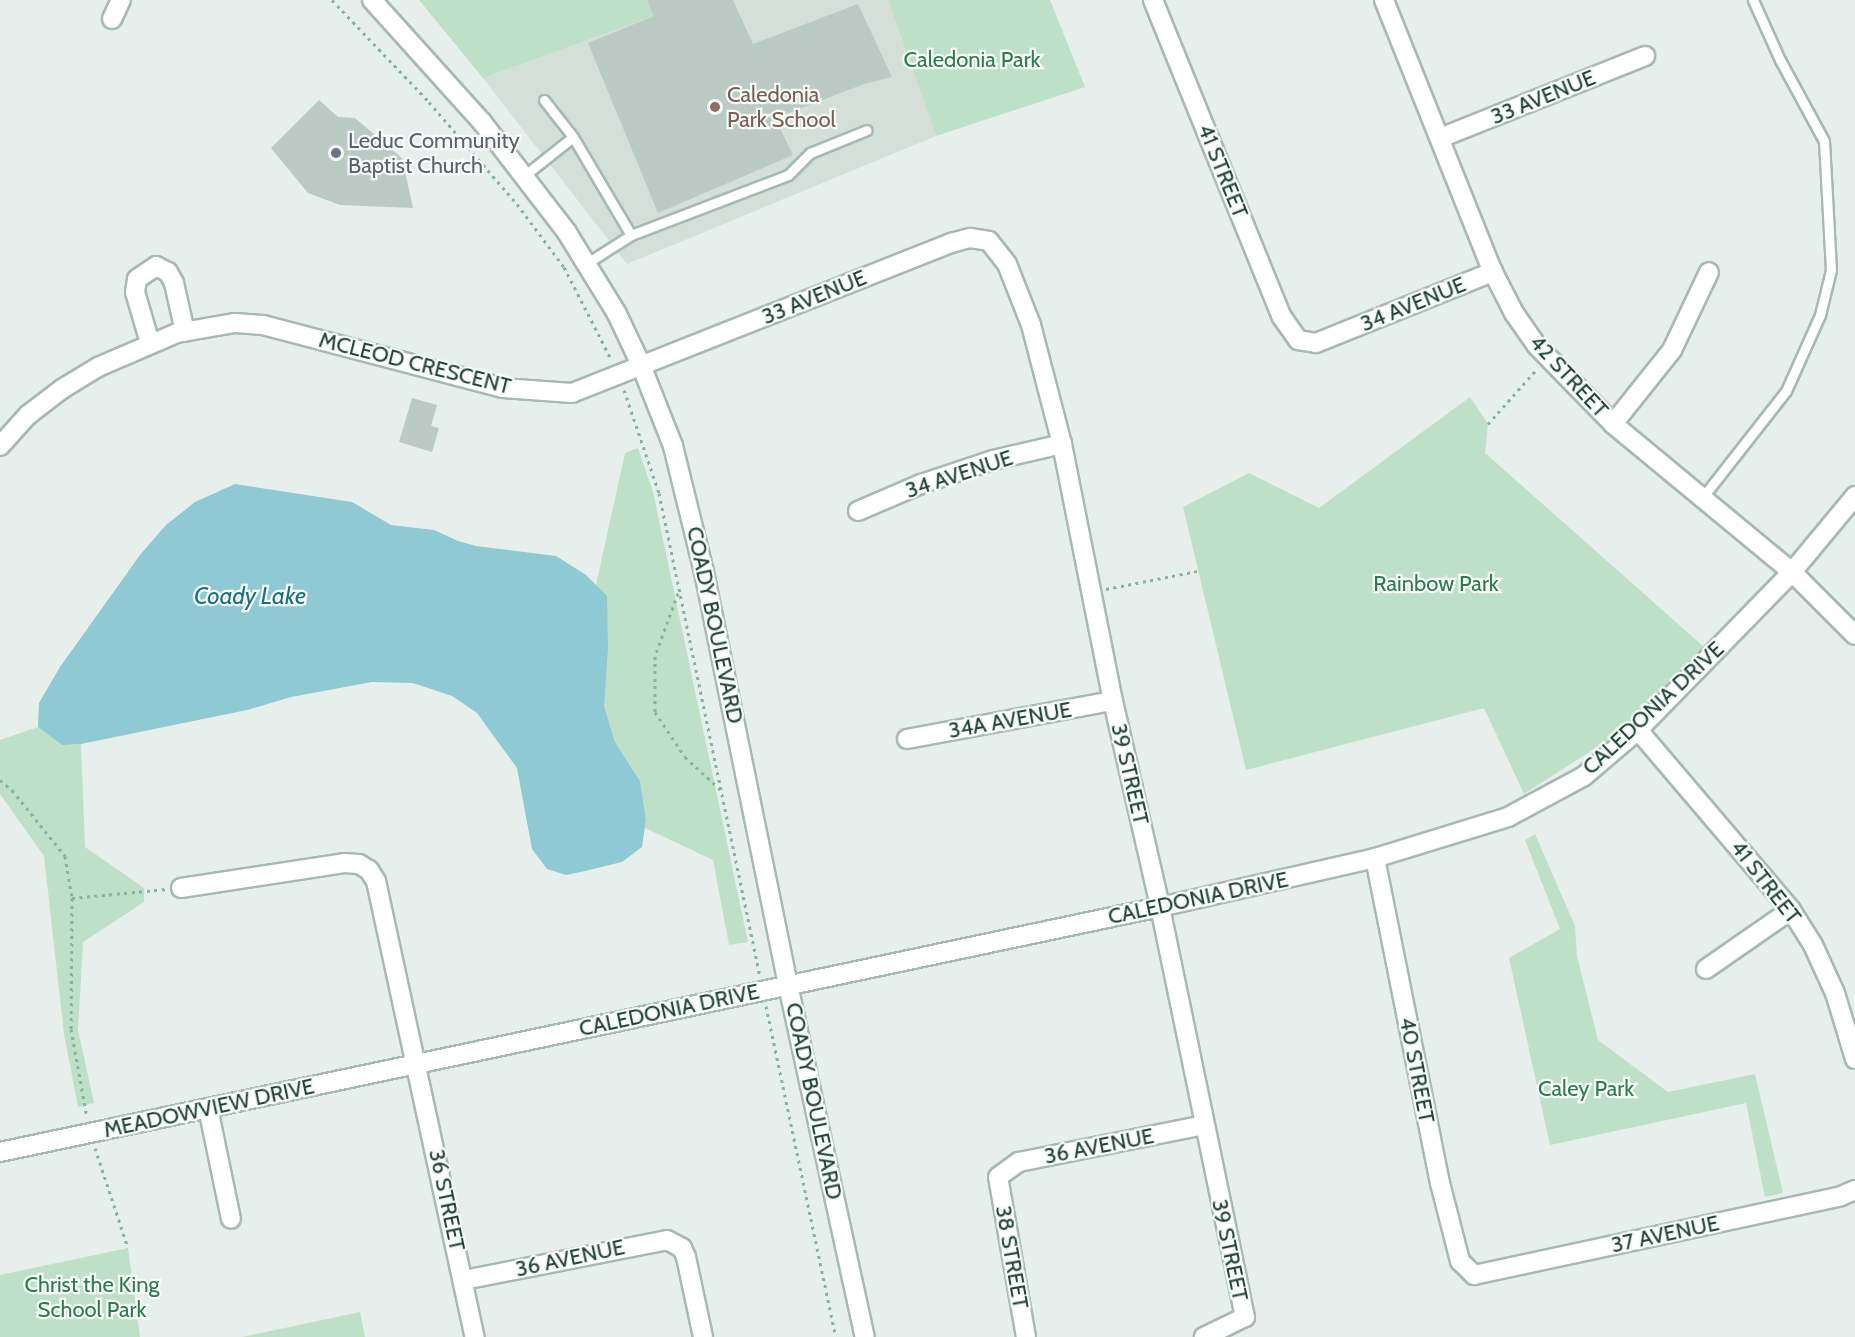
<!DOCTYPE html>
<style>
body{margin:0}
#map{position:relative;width:1855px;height:1337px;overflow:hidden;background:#e6efeb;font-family:Cabin,sans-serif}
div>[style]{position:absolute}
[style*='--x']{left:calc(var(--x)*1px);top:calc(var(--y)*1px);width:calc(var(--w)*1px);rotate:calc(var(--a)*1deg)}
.built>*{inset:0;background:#d4dfda}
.green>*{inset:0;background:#bfe0c8}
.water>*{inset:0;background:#8ec9d4}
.building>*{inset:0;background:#bbcac4}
.path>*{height:3px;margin-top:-1.5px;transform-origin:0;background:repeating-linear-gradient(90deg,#86b3a5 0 3px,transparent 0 7.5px)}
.roads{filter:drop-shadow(2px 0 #a8b8b2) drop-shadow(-2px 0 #a8b8b2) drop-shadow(0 2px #a8b8b2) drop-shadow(0 -2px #a8b8b2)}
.service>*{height:9px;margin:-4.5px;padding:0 4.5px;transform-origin:4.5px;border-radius:4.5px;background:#fff}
.minor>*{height:18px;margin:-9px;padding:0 9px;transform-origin:9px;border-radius:9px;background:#fff}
.tertiary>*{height:18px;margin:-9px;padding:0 9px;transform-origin:9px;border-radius:9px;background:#fff}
.secondary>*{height:18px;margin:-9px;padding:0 9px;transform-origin:9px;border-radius:9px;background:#fff}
.dots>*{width:16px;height:16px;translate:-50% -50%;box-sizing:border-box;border:3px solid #f7fbf9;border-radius:50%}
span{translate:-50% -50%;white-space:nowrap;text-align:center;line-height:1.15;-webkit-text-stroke:4.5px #f7fbf9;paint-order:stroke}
.park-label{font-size:22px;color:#2d7a4b}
.education-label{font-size:22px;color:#785e54}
.left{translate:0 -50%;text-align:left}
.street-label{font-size:22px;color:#24423a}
.worship-label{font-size:22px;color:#5b616d}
.water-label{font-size:24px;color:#1c6f80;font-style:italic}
</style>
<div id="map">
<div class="built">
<i style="clip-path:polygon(698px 0,888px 0,936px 136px,627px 264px,483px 78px)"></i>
</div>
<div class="green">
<i style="clip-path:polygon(419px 0,698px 0,483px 78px)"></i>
<i style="clip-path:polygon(888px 0,1050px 0,1085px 87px,936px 136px)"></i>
<i style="clip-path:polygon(1470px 397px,1488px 424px,1485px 453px,1703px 646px,1620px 732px,1524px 794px,1484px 708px,1246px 770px,1183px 507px,1249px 473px,1319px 508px)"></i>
<i style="clip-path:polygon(638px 448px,653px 492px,748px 942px,729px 945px,713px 860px,645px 828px,646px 819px,640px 781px,615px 742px,604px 706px,596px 585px,625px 453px)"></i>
<i style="clip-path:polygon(38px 727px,62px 745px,81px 744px,85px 847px,144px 888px,144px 902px,83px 942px,78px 1030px,94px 1103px,78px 1107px,64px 1034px,44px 856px,0 794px,0 740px)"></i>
<i style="clip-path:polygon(1535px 834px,1575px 926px,1577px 956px,1598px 1040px,1668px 1092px,1755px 1074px,1783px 1193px,1765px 1197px,1746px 1103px,1550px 1145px,1509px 958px,1560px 929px,1525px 840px)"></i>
<i style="clip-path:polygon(128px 1248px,140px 1337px,0 1337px,0 1275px)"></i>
<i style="clip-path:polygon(360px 1312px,365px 1337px,242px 1337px)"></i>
</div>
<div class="water">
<i style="clip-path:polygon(235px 484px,352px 502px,391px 525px,434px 530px,458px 541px,476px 546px,556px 556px,586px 575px,607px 596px,608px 649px,604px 706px,615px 742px,640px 781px,646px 819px,642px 847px,622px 862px,585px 871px,566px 875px,547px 869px,532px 849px,517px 768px,477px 713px,452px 696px,413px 683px,372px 682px,291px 697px,247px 710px,81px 744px,62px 745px,38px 727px,39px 703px,60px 667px,140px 555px,166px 525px,195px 502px)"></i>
</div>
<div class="building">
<i style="clip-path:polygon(647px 0,733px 0,753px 44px,858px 4px,892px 77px,864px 84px,775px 118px,793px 155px,658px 213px,588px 43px,654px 16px)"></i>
<i style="clip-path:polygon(319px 100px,338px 117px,355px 118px,402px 158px,413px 208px,340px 205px,308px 193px,271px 148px)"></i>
<i style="clip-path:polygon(412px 398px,437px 405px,431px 426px,439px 428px,432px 452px,399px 442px)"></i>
</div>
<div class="path">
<i style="--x:332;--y:0;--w:141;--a:46.4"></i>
<i style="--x:429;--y:102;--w:135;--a:49.2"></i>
<i style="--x:517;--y:204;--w:79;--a:53.3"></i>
<i style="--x:564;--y:267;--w:103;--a:62.9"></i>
<i style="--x:624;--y:390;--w:109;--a:71.2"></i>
<i style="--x:659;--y:493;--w:493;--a:78.2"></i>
<i style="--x:1488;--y:424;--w:72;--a:-48.4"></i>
<i style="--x:1106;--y:589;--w:94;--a:-11.1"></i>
<i style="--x:678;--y:593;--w:67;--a:110.1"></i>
<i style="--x:655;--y:656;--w:56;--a:90"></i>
<i style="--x:655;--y:712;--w:54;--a:56.3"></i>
<i style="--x:685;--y:757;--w:50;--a:42.6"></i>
<i style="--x:0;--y:780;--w:16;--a:40"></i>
<i style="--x:12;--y:790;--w:85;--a:51.2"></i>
<i style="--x:65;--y:856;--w:43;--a:80.5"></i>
<i style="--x:72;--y:898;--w:131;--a:90.4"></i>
<i style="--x:71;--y:1029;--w:90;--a:79.8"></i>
<i style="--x:72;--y:898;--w:95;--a:-5.4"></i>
<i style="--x:766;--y:1006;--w:338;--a:78.1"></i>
<i style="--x:95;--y:1148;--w:105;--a:71.7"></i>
</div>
<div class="roads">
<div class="service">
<i style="--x:544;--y:100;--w:47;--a:51.9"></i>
<i style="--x:525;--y:175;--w:61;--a:-38.4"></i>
<i style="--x:573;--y:137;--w:114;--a:59.4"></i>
<i style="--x:631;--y:235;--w:52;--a:147.5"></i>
<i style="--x:631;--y:235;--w:168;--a:-20.9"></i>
<i style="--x:788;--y:175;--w:31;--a:-45"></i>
<i style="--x:810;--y:153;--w:61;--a:-22"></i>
<i style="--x:1702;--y:498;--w:136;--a:-51.9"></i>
<i style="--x:1786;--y:391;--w:83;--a:-65.9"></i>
<i style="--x:1820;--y:315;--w:46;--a:-76.3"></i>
<i style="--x:1831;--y:270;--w:129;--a:-93.1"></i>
<i style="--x:1824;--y:141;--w:92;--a:-118.5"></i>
<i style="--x:1780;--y:60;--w:66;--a:-114.2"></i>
</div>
<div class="minor">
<i style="--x:1153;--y:0;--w:342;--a:67.9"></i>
<i style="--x:1282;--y:317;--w:28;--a:55"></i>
<i style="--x:1298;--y:340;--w:18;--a:9"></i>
<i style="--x:1316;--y:343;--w:191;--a:-21.9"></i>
<i style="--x:1384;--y:0;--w:293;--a:68.2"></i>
<i style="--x:1493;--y:272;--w:46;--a:62.9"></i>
<i style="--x:1514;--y:313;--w:40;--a:55.1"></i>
<i style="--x:1537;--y:346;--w:109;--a:45.7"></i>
<i style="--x:1613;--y:424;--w:232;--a:39.6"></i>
<i style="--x:112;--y:19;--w:21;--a:-65"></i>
<i style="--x:1440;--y:138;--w:221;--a:-21.8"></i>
<i style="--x:150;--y:343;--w:53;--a:-106.4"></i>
<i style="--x:135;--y:292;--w:13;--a:-81"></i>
<i style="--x:137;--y:279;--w:23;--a:-34"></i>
<i style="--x:156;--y:266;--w:13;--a:27"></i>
<i style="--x:168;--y:272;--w:13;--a:61"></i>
<i style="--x:174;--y:283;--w:50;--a:77.3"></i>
<i style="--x:1613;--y:424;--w:95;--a:-51.4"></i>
<i style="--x:1672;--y:350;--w:86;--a:-64.6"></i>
<i style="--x:0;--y:446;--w:42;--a:-47.9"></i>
<i style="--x:28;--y:415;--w:43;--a:-37.4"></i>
<i style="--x:62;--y:389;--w:42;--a:-31.4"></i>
<i style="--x:98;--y:367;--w:86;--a:-23.3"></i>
<i style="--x:177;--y:333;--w:59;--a:-9.8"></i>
<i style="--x:235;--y:323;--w:28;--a:4"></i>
<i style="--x:263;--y:325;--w:248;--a:14.7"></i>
<i style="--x:503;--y:388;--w:69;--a:4.1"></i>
<i style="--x:572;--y:393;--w:408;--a:-21.6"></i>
<i style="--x:951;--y:243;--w:20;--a:-15"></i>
<i style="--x:970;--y:238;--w:19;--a:9"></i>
<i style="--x:989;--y:241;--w:29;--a:52"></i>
<i style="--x:1007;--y:264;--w:66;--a:68.5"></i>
<i style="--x:1031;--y:325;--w:123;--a:75.4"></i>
<i style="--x:1062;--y:444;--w:262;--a:78.8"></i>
<i style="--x:1113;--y:701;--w:211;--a:77.1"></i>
<i style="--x:1160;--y:907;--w:419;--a:78.3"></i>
<i style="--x:1245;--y:1317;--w:46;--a:154"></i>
<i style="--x:858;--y:511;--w:69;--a:-23.2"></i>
<i style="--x:921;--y:484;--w:76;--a:-18.4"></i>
<i style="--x:993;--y:460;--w:71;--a:-13.1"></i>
<i style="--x:1638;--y:730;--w:236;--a:49.6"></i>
<i style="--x:1791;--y:910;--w:41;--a:57.8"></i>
<i style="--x:1813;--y:945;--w:53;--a:65.4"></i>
<i style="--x:1835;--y:993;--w:69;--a:73.1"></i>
<i style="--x:907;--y:739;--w:209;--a:-10.5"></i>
<i style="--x:1375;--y:858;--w:331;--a:78.7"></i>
<i style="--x:1440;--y:1183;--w:81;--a:75.6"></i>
<i style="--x:1460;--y:1261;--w:20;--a:45"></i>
<i style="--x:1474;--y:1275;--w:375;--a:-12.1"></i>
<i style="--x:1841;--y:1196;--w:15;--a:-23"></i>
<i style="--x:181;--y:888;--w:165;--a:-8.7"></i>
<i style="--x:344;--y:863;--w:15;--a:4"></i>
<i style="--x:359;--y:864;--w:12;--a:31"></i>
<i style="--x:369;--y:870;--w:13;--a:58"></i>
<i style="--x:376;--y:881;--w:467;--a:77.8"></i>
<i style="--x:1706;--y:969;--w:103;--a:-34.8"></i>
<i style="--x:208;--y:1108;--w:113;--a:78.3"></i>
<i style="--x:464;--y:1280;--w:207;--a:-11.1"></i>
<i style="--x:667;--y:1240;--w:17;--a:28"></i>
<i style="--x:682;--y:1248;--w:10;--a:66"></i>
<i style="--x:686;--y:1257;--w:82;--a:78"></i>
<i style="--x:1026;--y:1337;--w:162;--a:-99.9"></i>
<i style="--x:998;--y:1177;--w:26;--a:-36"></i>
<i style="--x:1019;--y:1162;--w:189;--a:-11.3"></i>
</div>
<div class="tertiary">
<i style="--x:1792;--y:572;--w:89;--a:45"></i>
<i style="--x:0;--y:1152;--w:1186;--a:-11.93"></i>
<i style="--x:1160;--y:907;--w:221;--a:-12.8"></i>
<i style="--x:1375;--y:858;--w:139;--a:-17.1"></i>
<i style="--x:1508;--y:817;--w:86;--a:-28.3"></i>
<i style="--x:1584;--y:776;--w:71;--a:-40.4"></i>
<i style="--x:1638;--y:730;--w:221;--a:-45.7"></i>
<i style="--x:1792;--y:572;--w:99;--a:-50.3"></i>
</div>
<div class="secondary">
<i style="--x:372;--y:0;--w:164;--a:48"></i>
<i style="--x:482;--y:122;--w:138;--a:52.4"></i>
<i style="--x:566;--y:231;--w:97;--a:58.4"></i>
<i style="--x:617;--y:314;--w:56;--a:64.8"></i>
<i style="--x:641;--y:365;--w:87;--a:68.4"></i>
<i style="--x:673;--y:446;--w:130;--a:76.2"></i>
<i style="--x:704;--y:572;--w:421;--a:78.5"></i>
<i style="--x:788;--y:985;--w:360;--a:77.7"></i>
</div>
</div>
<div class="dots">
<i style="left:715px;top:107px;background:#8d6e63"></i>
<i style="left:336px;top:153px;background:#6b7280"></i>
</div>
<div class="park-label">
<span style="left:972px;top:60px">Caledonia Park</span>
<span style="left:1436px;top:584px">Rainbow Park</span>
<span style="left:1586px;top:1089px">Caley Park</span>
<span style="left:92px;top:1297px">Christ the King<br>School Park</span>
</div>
<div class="education-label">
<span class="left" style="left:727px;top:107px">Caledonia<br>Park School</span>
</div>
<div class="street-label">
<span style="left:1543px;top:97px;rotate:-22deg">33 AVENUE</span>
<span style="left:1223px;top:171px;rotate:68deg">41 STREET</span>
<span style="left:814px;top:297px;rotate:-22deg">33 AVENUE</span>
<span style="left:1413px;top:304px;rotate:-22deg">34 AVENUE</span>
<span style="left:415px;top:363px;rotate:14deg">MCLEOD CRESCENT</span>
<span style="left:1569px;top:376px;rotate:47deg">42 STREET</span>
<span style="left:959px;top:474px;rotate:-18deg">34 AVENUE</span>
<span style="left:715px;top:625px;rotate:78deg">COADY BOULEVARD</span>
<span style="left:1653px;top:708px;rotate:-43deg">CALEDONIA DRIVE</span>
<span style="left:1010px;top:720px;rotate:-10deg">34A AVENUE</span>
<span style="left:1130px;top:774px;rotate:77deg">39 STREET</span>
<span style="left:1766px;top:882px;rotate:52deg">41 STREET</span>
<span style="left:1198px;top:898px;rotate:-12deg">CALEDONIA DRIVE</span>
<span style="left:669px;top:1010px;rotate:-12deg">CALEDONIA DRIVE</span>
<span style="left:1417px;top:1070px;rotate:79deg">40 STREET</span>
<span style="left:814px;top:1101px;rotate:78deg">COADY BOULEVARD</span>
<span style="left:209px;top:1108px;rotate:-12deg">MEADOWVIEW DRIVE</span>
<span style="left:1099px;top:1146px;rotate:-11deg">36 AVENUE</span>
<span style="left:447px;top:1200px;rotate:78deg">36 STREET</span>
<span style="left:1665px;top:1234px;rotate:-12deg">37 AVENUE</span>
<span style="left:1230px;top:1250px;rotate:78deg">39 STREET</span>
<span style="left:1012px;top:1257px;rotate:80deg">38 STREET</span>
<span style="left:570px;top:1258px;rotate:-12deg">36 AVENUE</span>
</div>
<div class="worship-label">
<span class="left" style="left:348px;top:153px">Leduc Community<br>Baptist Church</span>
</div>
<div class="water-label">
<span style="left:250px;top:596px">Coady Lake</span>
</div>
</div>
